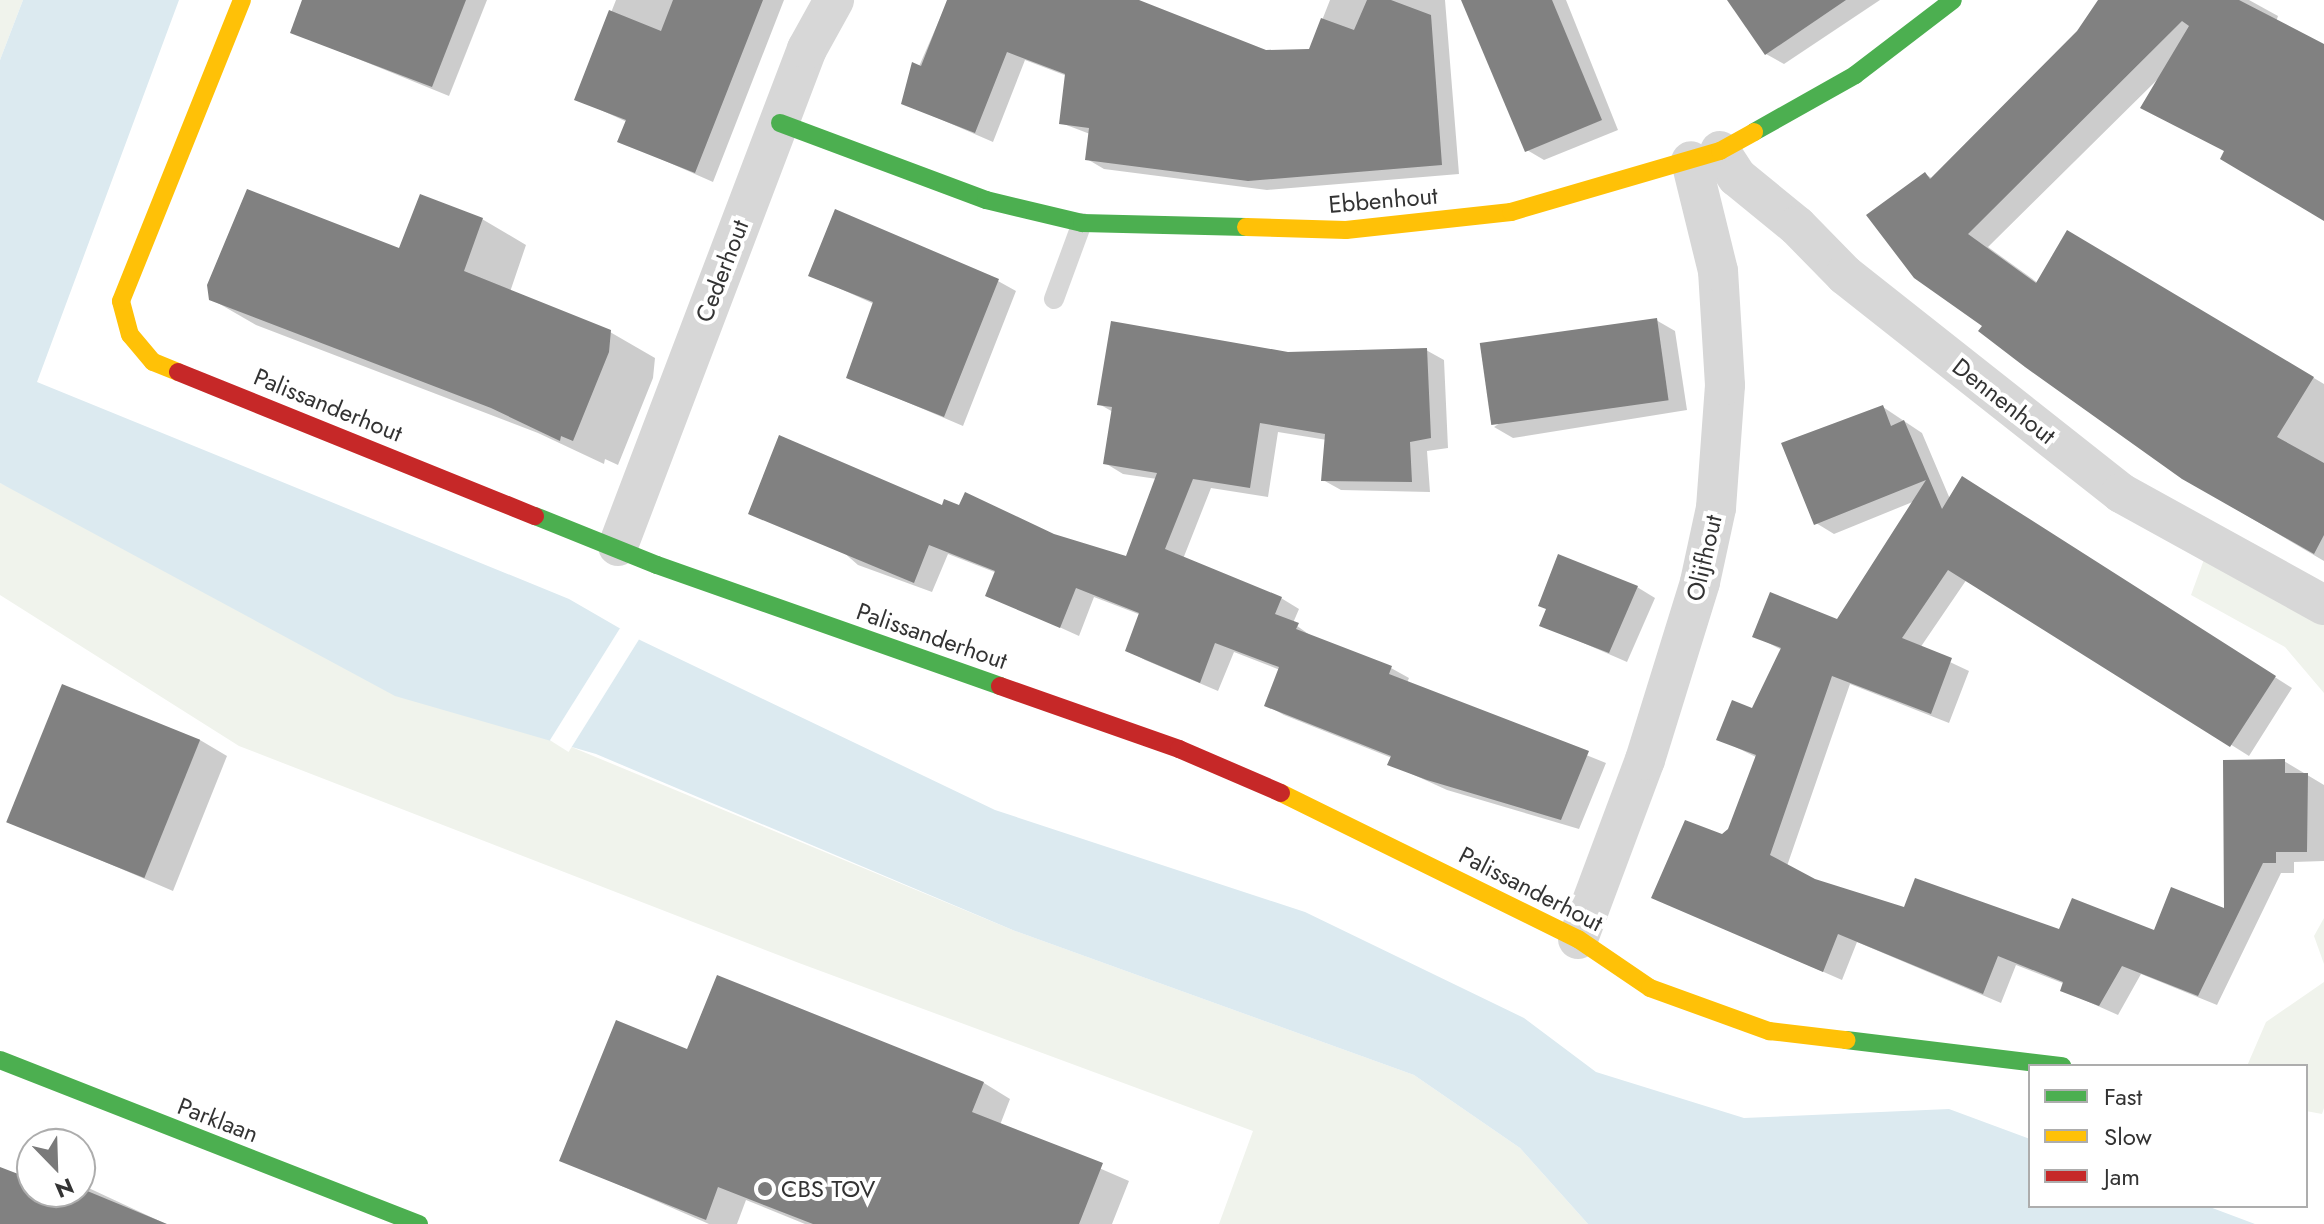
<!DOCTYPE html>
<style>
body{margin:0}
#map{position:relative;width:2324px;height:1224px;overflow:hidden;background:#fff;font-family:Jost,sans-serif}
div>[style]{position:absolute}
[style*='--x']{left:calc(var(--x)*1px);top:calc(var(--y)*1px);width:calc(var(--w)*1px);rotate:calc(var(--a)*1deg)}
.green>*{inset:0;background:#f0f3ec}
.water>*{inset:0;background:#dceaf0}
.pier>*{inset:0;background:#fff;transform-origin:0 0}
.shadow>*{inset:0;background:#0003}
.building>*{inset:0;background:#818181;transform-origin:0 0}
.lane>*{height:20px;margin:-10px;padding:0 10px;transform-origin:10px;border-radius:10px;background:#d7d7d7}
.street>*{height:40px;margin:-20px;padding:0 20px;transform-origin:20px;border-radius:20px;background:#d7d7d7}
.fast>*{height:18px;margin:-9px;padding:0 9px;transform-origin:9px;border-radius:9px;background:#4caf50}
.slow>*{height:18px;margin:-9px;padding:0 9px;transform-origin:9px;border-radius:9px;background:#ffc107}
.jam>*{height:18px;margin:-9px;padding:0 9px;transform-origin:9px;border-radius:9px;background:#c62828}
.dots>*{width:22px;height:22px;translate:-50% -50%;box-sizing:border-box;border:4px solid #fff;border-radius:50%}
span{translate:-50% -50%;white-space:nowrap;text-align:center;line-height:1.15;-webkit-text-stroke:8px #fff;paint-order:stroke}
.street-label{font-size:24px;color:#333}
.poi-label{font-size:24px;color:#333}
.left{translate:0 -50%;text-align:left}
.legend{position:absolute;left:2028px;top:1064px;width:280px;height:144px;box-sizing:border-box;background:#fff;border:2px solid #adadad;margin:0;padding:10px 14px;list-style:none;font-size:24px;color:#333}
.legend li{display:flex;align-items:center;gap:16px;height:40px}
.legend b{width:40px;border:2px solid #adadad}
.north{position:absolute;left:16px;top:1128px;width:80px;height:80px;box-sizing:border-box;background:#fff;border:2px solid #adadad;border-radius:50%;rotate:157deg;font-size:22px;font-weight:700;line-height:32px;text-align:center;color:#333}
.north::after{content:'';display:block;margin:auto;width:28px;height:36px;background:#7a7a7a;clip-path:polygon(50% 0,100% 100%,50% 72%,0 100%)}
</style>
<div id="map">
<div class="green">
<i style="clip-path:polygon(0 0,23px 0,0 60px)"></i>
<i style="clip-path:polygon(0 483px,574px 748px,1015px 931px,1414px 1075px,1520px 1148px,1588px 1224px,1219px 1224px,1253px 1131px,799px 963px,239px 746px,0 595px)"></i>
<i style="clip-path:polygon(2206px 554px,2324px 614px,2324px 693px,2285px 647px,2191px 595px)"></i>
<i style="clip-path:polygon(2324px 918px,2324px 964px,2314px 936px)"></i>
<i style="clip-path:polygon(2324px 982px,2324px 1108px,2322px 1114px,2306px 1111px,2306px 1066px,2247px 1066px,2266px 1022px)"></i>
</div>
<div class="water">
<i style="clip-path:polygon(23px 0,179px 0,37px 382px,569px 599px,640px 640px,995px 810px,1305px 912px,1524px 1018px,1596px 1072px,1744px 1118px,1949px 1109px,2030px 1139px,2030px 1206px,2207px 1206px,2255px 1224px,1588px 1224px,1520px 1148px,1414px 1075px,1015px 931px,596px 754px,395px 696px,0 483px,0 60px)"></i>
</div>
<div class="pier">
<i style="left:622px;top:625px;width:22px;height:136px;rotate:32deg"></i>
</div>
<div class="shadow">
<i style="clip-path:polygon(305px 0,487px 0,449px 96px,292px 32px)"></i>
<i style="clip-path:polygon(616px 0,784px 0,713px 182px,620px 141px,627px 122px,577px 99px)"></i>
<i style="clip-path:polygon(948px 0,1133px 0,1266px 52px,1310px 51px,1330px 0,1445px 0,1459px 174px,1267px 190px,1104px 169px,1087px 159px,1090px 134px,1061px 123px,1067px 76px,1025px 60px,993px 142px,903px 103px)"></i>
<i style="clip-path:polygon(1463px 0,1566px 0,1618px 130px,1544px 160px,1527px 150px)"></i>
<i style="clip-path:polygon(1730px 0,1880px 0,1784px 64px,1766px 54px)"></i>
<i style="clip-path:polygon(2100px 0,2249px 0,2278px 16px,2276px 22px,2324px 47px,2324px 218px,2226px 152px,2160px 77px,1988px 247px,2038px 283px,2068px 233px,2324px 384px,2324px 561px,2183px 478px,1985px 326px,1925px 174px,1933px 179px,2079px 33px)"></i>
<i style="clip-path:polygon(482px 219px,526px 245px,510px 292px,610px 332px,655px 358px,653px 378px,618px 465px,605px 459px,604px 464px,538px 433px,256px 325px,211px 299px,400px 250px)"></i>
<i style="clip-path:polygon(810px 275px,998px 281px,1016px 291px,963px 426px,848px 377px,874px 304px)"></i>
<i style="clip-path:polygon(1656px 320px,1675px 331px,1687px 410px,1513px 438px,1494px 427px)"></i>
<i style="clip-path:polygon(1426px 350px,1444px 360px,1448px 448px,1427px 451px,1430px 492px,1341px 490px,1323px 480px,1327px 440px,1278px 432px,1268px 497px,1211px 488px,1183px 559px,1281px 598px,1299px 609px,1293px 623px,1314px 638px,1391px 668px,1409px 678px,1407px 683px,1606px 763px,1579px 829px,1447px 790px,1390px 764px,1392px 758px,1284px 715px,1266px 705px,1280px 670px,1234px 652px,1218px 691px,1145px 660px,1127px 650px,1141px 615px,1094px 597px,1079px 636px,988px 595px,997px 573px,948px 554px,932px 592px,858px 565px,842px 551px,751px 514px,943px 508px,1128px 559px,1157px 479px,1123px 474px,1105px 463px,1113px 412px,1099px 404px,1288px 354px)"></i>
<i style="clip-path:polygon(1883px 407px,1922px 433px,1950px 499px,1981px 489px,2292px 688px,2249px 756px,1967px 579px,1920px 648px,1969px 671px,1949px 723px,1850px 684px,1787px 866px,1815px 881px,1906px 909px,2060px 931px,2155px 933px,2226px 911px,2284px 761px,2324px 785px,2324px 861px,2294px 862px,2294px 873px,2281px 873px,2217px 1005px,2141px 974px,2118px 1015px,2062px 990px,2065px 984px,2016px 965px,2001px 1003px,1857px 942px,1842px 980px,1653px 897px,1730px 830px,1758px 758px,1719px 739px,1753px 711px,1782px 650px,1755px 636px,1838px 621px,1915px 501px,1834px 534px,1816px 523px)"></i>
<i style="clip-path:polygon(1637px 587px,1655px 598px,1627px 662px,1542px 625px,1548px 609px)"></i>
<i style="clip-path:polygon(200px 740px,227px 756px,173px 891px,9px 821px)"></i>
<i style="clip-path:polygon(718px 978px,984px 1083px,1010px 1099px,1000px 1125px,1129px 1181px,1112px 1224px,805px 1224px,746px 1200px,737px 1224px,709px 1224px,562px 1160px,688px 1051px)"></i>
<i style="clip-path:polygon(32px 1171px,32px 1192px,80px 1192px,80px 1184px,166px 1224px,10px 1224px,0 1215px,0 1191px,27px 1180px)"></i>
</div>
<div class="building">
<i style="clip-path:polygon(302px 0,466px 0,432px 87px,290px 33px)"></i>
<i style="clip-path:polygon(673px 0,763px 0,695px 173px,617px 142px,626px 120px,574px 100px,609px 10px,661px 31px)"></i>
<i style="clip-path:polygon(947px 0,1139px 0,1266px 50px,1309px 49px,1321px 18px,1354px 30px,1367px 0,1391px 0,1431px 15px,1442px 165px,1248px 181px,1085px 160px,1089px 128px,1059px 124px,1065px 74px,1007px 52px,975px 133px,901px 104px,912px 62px,921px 66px)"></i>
<i style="clip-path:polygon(1461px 0,1552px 0,1602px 120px,1525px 152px)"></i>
<i style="clip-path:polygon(1727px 0,1846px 0,1765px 55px)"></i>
<i style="clip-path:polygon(2098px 0,2239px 0,2324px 44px,2324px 221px,2220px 159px,2224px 151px,2140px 108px,2189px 26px,2182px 21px,1968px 234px,2036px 283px,2067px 230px,2314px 377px,2277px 437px,2324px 463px,2324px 535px,2314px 554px,2182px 479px,2025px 367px,1978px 331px,1982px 326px,1914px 278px,1866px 215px,1925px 172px,1930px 179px,2077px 31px)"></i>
<i style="clip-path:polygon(247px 189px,399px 248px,420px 194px,483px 218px,464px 271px,611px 330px,609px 352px,573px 441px,561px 436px,560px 441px,491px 408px,209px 300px,207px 285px)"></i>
<i style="clip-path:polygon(835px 209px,999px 279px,944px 417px,846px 378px,873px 302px,808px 276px)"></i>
<i style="left:1657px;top:318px;width:83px;height:179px;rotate:82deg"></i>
<i style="clip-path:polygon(1111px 321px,1288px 352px,1427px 348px,1431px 438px,1410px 442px,1412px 482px,1321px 481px,1325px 434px,1260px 423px,1250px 488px,1193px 479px,1165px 549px,1282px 597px,1275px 614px,1299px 623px,1296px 629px,1392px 666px,1389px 674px,1589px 751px,1561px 820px,1427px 780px,1387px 765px,1391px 756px,1264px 706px,1279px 667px,1215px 643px,1200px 683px,1125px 651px,1139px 613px,1076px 588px,1060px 628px,985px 596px,995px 571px,929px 545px,914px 583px,748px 514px,779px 435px,942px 505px,944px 499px,959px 505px,965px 492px,1054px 534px,1126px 556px,1157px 473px,1103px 464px,1112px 407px,1097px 405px)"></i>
<i style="clip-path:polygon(1883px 405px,1891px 426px,1904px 420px,1942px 509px,1962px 476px,2276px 676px,2230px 747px,1948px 570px,1902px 638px,1952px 658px,1931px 714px,1832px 676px,1770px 855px,1815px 879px,1904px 907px,1915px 878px,2059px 929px,2072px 898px,2154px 930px,2171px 887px,2224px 908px,2223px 760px,2285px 759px,2285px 773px,2308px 773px,2307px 852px,2276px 852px,2276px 863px,2263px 863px,2198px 996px,2122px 966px,2099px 1006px,2060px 991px,2063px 982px,1998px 956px,1983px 994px,1838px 934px,1823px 972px,1651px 898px,1685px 820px,1722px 834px,1728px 829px,1756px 755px,1716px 740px,1732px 700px,1752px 708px,1781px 648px,1752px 637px,1770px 592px,1837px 619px,1926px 480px,1814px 525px,1781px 443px)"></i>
<i style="clip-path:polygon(1558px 554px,1638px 586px,1609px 653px,1539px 626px,1546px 609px,1538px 606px)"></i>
<i style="left:62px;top:684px;width:149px;height:149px;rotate:22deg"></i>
<i style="clip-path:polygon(717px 975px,984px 1082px,972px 1112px,1103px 1163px,1079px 1224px,813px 1224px,718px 1187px,706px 1220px,559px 1161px,616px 1020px,687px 1049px)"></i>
<i style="clip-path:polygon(0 1167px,26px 1177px,32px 1169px,32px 1192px,80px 1192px,80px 1188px,167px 1224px,0 1224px)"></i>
</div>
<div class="lane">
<i style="--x:1054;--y:299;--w:81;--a:-69.8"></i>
</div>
<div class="street">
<i style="--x:1720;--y:151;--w:31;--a:57"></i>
<i style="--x:1737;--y:177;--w:77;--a:39.2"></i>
<i style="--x:1797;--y:226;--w:69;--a:45.6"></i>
<i style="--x:1845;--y:275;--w:352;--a:38.3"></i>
<i style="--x:2121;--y:493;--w:232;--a:28.9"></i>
<i style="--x:618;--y:546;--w:532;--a:-69.18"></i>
<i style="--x:807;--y:49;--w:56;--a:-61.1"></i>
<i style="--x:1578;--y:939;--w:191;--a:-69.5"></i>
<i style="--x:1645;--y:760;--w:186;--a:-72.8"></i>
<i style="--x:1700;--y:582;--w:76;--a:-77.8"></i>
<i style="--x:1716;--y:508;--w:123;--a:-85.8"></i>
<i style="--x:1725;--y:385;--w:114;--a:-93.5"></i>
<i style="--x:1718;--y:271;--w:113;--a:-103.8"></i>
</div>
<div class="fast">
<i style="--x:780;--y:123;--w:220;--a:20.5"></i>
<i style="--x:986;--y:200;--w:99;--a:13.5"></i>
<i style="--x:1082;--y:223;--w:164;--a:1.4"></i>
<i style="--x:1754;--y:132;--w:116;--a:-29.4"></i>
<i style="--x:1855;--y:75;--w:123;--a:-37.4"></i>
<i style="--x:535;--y:516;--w:131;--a:21.9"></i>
<i style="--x:657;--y:565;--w:364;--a:19.4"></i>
<i style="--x:1846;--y:1040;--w:218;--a:6.9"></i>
<i style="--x:0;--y:1060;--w:450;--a:21.4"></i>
</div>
<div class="slow">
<i style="--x:1246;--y:227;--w:100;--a:1.7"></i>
<i style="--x:1346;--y:230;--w:166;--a:-6.2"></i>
<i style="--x:1511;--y:212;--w:218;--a:-16.3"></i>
<i style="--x:1720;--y:151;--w:39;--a:-29"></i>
<i style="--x:178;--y:372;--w:27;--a:-158"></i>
<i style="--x:153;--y:362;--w:35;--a:-130"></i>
<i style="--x:130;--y:335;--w:35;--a:-105"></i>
<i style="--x:121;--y:301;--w:324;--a:-68.1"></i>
<i style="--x:1281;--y:793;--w:331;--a:26.2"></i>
<i style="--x:1578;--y:939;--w:87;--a:34.2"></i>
<i style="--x:1650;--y:988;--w:127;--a:19.9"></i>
<i style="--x:1769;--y:1031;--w:78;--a:6.7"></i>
</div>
<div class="jam">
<i style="--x:178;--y:372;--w:385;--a:22"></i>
<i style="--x:1000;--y:686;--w:190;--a:19.4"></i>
<i style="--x:1179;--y:749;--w:111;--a:23.3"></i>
</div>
<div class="dots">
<i style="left:765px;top:1189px;background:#7a7a7a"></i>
</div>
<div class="street-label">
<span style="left:1383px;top:200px;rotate:-5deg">Ebbenhout</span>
<span style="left:722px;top:271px;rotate:-69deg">Cederhout</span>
<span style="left:2004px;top:401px;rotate:38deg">Dennenhout</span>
<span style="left:328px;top:405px;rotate:22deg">Palissanderhout</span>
<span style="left:1704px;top:558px;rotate:-77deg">Olijfhout</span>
<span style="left:932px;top:636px;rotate:19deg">Palissanderhout</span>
<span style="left:1531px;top:889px;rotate:27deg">Palissanderhout</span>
<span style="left:218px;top:1120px;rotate:21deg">Parklaan</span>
</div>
<div class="poi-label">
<span class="left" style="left:781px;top:1189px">CBS TOV</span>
</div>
<ul class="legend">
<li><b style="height:10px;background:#4caf50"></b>Fast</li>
<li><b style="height:10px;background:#ffc107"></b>Slow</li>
<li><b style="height:10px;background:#c62828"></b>Jam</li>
</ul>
<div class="north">N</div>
</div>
